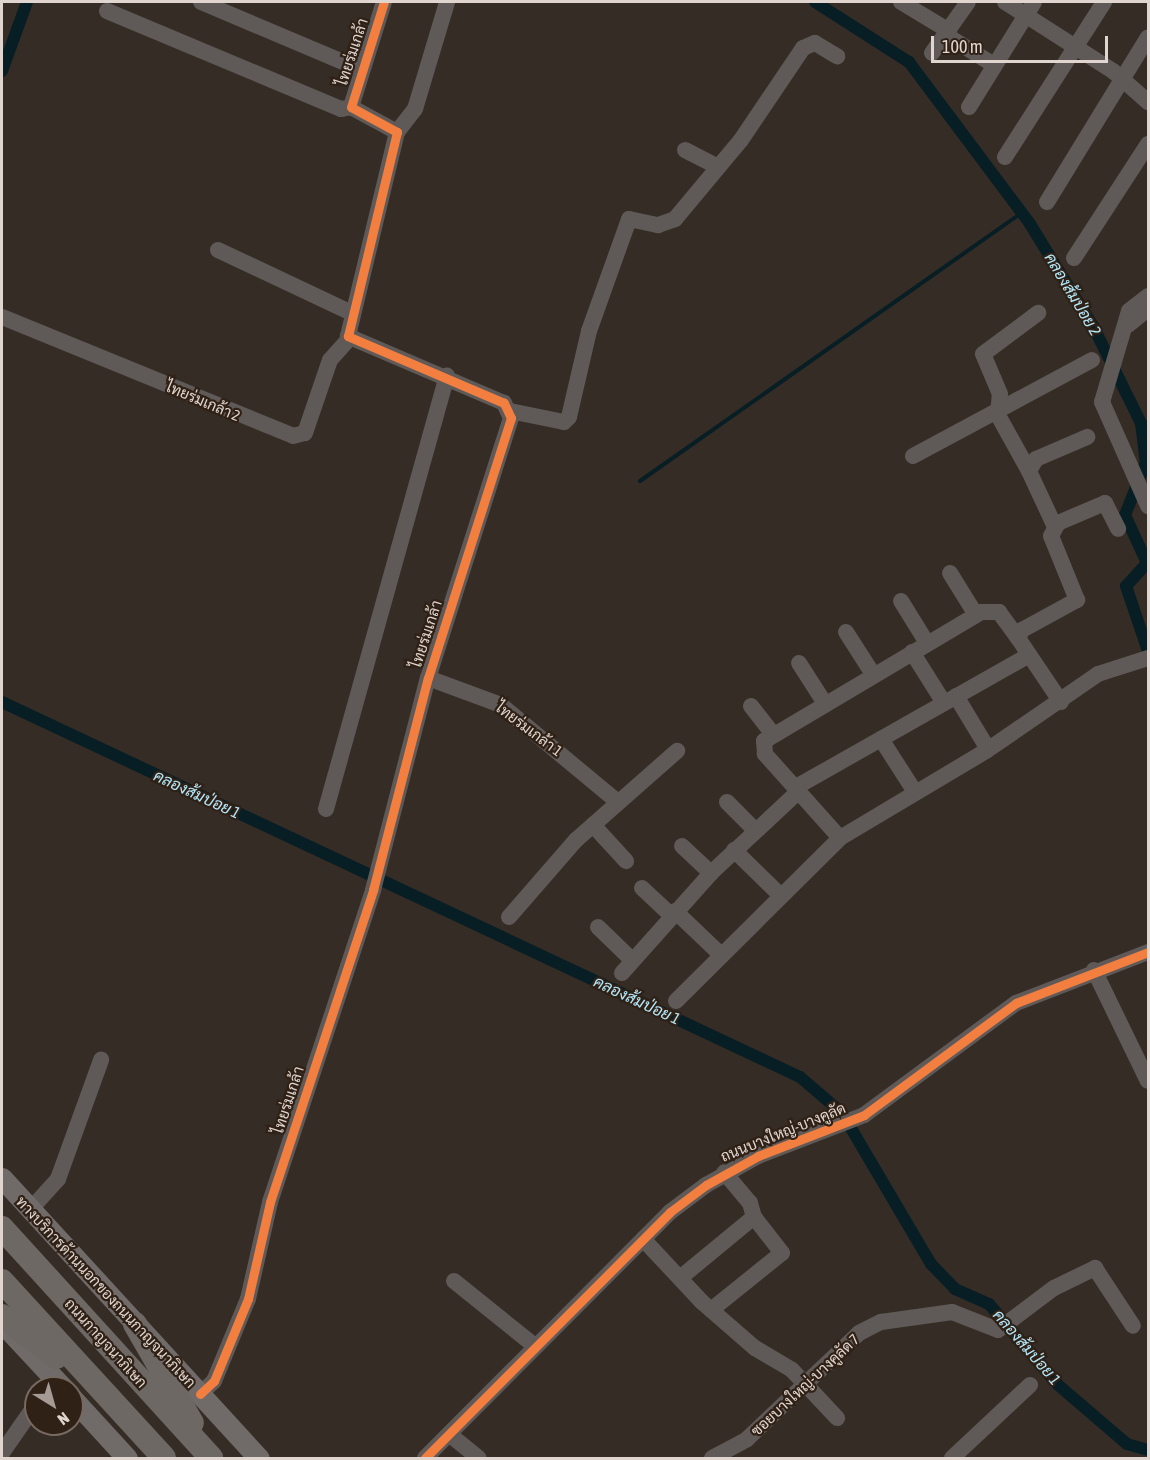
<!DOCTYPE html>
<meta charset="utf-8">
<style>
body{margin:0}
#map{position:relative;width:1150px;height:1460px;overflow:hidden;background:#352c25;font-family:"Asap Condensed",Sarabun,sans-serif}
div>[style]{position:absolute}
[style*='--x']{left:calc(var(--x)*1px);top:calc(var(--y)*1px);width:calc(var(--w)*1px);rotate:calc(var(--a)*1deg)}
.stream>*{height:4px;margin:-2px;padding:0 2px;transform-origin:2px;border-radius:2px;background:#081e25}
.canal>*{height:12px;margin:-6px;padding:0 6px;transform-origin:6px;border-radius:6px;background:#081e25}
.minor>*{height:16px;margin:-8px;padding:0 8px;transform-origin:8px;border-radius:8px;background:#5f5a58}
.major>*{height:21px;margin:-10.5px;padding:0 10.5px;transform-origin:10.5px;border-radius:10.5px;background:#706b69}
.highway>*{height:24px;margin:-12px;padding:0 12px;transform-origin:12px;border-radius:12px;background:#6e6865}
.cycleway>*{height:9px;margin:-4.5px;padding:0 4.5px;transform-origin:4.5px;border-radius:4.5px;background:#f27e40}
span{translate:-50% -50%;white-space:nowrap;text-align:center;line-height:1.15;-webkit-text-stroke:4.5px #302116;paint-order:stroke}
.street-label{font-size:15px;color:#e1d6cf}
.water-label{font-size:16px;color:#b3e8fb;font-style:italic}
.frame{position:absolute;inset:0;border:3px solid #e1d6cf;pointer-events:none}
.north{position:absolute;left:24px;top:1376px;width:60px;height:60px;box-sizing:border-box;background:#302116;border:2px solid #776960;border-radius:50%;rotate:143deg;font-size:16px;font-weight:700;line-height:24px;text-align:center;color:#e1d6cf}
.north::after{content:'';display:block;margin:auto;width:21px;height:27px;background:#a59a94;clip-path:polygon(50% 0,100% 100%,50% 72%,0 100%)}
.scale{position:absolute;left:931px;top:36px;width:177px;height:27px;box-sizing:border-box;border:3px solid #e1d6cf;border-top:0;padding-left:8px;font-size:18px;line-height:21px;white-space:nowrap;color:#e1d6cf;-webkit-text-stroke:4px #302116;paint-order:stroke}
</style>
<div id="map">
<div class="stream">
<i style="--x:640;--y:481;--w:467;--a:-35.1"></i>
</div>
<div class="canal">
<i style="--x:815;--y:2;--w:112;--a:32.6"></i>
<i style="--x:909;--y:62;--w:202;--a:53.2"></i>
<i style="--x:1030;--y:224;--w:120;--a:58.3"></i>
<i style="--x:1093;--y:326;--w:108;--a:63.7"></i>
<i style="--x:1141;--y:423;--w:39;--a:83"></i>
<i style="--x:1146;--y:462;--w:57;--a:111.6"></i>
<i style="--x:1125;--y:515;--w:53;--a:65.4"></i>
<i style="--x:1147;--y:563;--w:31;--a:132"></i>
<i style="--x:1126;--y:586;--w:69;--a:71.3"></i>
<i style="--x:2;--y:71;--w:73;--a:-70.1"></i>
<i style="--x:2;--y:702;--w:882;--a:25.17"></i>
<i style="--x:800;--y:1077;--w:55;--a:40.6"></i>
<i style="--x:842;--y:1113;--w:175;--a:59.5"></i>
<i style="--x:931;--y:1264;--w:35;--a:46"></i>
<i style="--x:955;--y:1289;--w:37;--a:24"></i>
<i style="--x:989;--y:1304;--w:105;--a:49.6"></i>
<i style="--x:1057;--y:1384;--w:92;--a:40.6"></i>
<i style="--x:1127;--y:1444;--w:22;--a:16"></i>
</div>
<div class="minor">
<i style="--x:201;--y:2;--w:175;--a:22.9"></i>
<i style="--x:901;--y:2;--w:56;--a:31.1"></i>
<i style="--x:1005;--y:2;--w:128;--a:32.6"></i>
<i style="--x:1113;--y:71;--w:47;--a:41.5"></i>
<i style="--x:107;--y:11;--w:254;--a:22.7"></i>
<i style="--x:341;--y:109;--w:10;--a:-11"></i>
<i style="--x:946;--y:35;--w:57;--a:32"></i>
<i style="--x:932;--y:53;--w:62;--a:-54.8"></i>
<i style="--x:969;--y:107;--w:123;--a:-58.2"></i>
<i style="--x:397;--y:132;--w:29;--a:-52"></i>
<i style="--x:415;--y:109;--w:112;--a:-73.3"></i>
<i style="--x:685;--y:150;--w:37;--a:27"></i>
<i style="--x:1005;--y:157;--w:184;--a:-57.4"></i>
<i style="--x:1047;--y:202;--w:193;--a:-58.5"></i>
<i style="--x:218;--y:250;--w:146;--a:25.2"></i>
<i style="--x:1074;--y:258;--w:136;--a:-57"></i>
<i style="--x:1148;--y:296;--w:24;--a:142"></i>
<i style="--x:1129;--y:311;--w:95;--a:106.5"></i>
<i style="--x:1102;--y:402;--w:114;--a:66.1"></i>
<i style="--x:2;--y:317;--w:314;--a:22.2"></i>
<i style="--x:293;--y:436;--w:12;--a:-14"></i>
<i style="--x:305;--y:433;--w:77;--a:-71.1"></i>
<i style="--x:330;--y:360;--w:30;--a:-48"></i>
<i style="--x:1128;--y:325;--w:26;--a:-39"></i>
<i style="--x:510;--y:411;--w:55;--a:11.5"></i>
<i style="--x:564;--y:422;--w:7;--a:-45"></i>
<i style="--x:569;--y:417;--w:88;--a:-76.9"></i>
<i style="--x:589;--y:331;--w:119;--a:-70.3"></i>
<i style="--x:629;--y:219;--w:30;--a:12"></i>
<i style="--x:658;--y:225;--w:18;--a:-19"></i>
<i style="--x:675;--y:219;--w:103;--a:-50.1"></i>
<i style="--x:741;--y:140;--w:111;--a:-56"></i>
<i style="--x:803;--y:48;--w:13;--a:-23"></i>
<i style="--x:815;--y:43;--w:26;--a:31"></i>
<i style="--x:913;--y:456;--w:203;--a:-28.2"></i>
<i style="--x:1029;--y:471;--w:64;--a:-119"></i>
<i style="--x:998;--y:415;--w:21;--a:-85"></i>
<i style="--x:1000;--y:394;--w:43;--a:-113"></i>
<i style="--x:983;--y:354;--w:69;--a:-36.7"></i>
<i style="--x:1055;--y:527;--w:62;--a:-114.9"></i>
<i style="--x:1029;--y:471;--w:14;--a:-60"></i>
<i style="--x:1036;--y:459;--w:56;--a:-23.3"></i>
<i style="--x:950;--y:573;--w:49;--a:58.2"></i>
<i style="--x:901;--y:601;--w:49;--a:58.2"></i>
<i style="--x:846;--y:632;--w:50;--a:57.3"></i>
<i style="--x:912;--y:652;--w:60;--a:57.9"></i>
<i style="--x:799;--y:663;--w:46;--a:57.3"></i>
<i style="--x:428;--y:678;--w:78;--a:20.3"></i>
<i style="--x:501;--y:705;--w:152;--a:39.7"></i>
<i style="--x:956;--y:696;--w:62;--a:58.9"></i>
<i style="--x:1061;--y:702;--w:77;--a:-123.9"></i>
<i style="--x:1018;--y:638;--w:9;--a:-63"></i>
<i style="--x:1022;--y:630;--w:63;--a:-28.6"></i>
<i style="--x:1077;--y:600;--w:69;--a:-112.1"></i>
<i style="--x:1051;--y:536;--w:15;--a:-62"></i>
<i style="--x:1058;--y:523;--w:51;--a:-23.1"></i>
<i style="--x:1105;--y:503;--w:29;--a:63"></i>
<i style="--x:751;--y:706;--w:34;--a:52"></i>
<i style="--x:881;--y:739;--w:63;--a:57.3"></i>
<i style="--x:796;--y:787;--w:268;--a:-29.5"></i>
<i style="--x:727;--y:802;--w:40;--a:45"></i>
<i style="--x:326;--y:809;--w:450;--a:-74.4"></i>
<i style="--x:593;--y:825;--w:49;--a:47.5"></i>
<i style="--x:840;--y:838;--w:113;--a:-131.8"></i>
<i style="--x:765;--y:754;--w:13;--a:-94"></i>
<i style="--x:764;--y:741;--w:252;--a:-30.7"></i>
<i style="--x:981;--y:612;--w:18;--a:0"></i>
<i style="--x:999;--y:612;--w:32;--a:54"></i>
<i style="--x:682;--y:846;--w:40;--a:43"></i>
<i style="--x:734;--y:850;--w:64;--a:44.4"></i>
<i style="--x:642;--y:888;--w:40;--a:43"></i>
<i style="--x:675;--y:911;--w:62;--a:43.7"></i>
<i style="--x:509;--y:917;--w:102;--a:-49"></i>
<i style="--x:576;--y:840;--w:135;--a:-41.4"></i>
<i style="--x:598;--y:927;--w:47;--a:44.1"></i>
<i style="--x:1094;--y:970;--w:123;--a:64.1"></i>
<i style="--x:622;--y:973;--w:134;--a:-48.3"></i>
<i style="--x:711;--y:873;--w:120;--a:-43"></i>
<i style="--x:676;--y:1001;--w:231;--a:-44.8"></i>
<i style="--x:840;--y:838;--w:170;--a:-30.8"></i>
<i style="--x:986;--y:751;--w:136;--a:-34.5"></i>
<i style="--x:1098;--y:674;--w:52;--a:-17.7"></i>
<i style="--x:30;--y:1210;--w:42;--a:-47.9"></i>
<i style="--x:58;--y:1179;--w:127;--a:-70.1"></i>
<i style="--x:643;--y:1239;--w:86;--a:46.9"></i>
<i style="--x:702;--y:1302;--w:70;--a:41"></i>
<i style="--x:755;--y:1348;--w:43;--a:30.7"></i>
<i style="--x:792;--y:1370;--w:66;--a:46.8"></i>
<i style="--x:680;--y:1278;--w:96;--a:-39.5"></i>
<i style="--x:754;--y:1217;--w:15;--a:-106"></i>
<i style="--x:750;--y:1203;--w:40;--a:-130"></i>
<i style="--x:454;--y:1281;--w:105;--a:38.8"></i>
<i style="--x:711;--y:1310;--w:91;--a:-38.8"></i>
<i style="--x:782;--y:1253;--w:46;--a:-127.9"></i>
<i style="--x:200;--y:1394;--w:19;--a:-43"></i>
<i style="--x:214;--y:1381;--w:89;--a:-67.5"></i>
<i style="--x:248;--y:1299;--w:99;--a:-77.2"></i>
<i style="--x:270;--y:1202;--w:329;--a:-71.7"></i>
<i style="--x:373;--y:890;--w:219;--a:-75.5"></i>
<i style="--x:428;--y:678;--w:273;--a:-72.3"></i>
<i style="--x:511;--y:418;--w:17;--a:-115"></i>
<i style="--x:504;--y:403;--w:170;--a:-156.8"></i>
<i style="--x:348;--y:336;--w:210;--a:-76.5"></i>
<i style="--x:397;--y:132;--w:52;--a:-151.5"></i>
<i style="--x:351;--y:107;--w:110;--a:-72.6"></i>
<i style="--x:449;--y:1434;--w:38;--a:39"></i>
<i style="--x:2;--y:1453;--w:60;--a:-55.2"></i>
<i style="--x:425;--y:1458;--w:347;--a:-45.1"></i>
<i style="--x:670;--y:1212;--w:45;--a:-36.9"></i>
<i style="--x:706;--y:1185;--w:60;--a:-29.1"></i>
<i style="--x:758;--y:1156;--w:114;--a:-21.1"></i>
<i style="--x:864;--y:1115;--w:189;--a:-36.4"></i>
<i style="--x:1016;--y:1003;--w:142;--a:-21.1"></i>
<i style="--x:712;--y:1458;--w:40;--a:-28"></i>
<i style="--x:747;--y:1439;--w:154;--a:-43.4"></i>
<i style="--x:859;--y:1333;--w:25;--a:-27"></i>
<i style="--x:881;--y:1322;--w:72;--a:-8"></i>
<i style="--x:952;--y:1312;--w:49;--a:21.4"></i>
<i style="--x:998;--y:1330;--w:70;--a:-36.9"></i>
<i style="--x:1054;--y:1288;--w:46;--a:-26"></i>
<i style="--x:1095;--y:1268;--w:69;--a:56.8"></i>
<i style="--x:952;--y:1458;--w:107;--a:-43.1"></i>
</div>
<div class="major">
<i style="--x:2;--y:1178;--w:380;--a:47.5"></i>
<i style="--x:8;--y:1329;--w:81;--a:47"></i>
<i style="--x:72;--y:1398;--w:81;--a:47.5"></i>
</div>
<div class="highway">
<i style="--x:2;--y:1228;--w:311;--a:47.7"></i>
<i style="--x:2;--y:1281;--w:240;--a:47.5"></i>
<i style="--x:2;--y:1316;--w:68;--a:37.2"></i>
<i style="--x:135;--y:1324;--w:114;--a:60.1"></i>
</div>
<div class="cycleway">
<i style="--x:200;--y:1394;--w:19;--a:-43"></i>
<i style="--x:214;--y:1381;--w:89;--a:-67.5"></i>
<i style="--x:248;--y:1299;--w:99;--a:-77.2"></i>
<i style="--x:270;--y:1202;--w:329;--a:-71.7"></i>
<i style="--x:373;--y:890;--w:219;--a:-75.5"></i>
<i style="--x:428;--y:678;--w:273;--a:-72.3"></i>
<i style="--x:511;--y:418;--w:17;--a:-115"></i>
<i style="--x:504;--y:403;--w:170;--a:-156.8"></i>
<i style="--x:348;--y:336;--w:210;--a:-76.5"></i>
<i style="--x:397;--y:132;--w:52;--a:-151.5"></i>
<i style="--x:351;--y:107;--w:110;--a:-72.6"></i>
<i style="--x:425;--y:1458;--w:347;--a:-45.1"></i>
<i style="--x:670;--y:1212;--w:45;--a:-36.9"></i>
<i style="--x:706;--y:1185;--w:60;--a:-29.1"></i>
<i style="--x:758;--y:1156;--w:114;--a:-21.1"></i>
<i style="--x:864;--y:1115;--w:189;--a:-36.4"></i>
<i style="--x:1016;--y:1003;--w:142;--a:-21.1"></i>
</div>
<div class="street-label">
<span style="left:352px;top:52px;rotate:-72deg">ไทยร่มเกล้า</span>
<span style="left:203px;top:401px;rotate:23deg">ไทยร่มเกล้า 2</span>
<span style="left:426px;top:634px;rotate:-72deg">ไทยร่มเกล้า</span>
<span style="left:529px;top:729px;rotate:37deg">ไทยร่มเกล้า 1</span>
<span style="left:288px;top:1100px;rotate:-72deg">ไทยร่มเกล้า</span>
<span style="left:783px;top:1132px;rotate:-22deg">ถนนบางใหญ่-บางคูลัด</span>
<span style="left:106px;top:1292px;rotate:47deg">ทางบริการด้านนอกของถนนกาญจนาภิเษก</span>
<span style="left:106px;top:1343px;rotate:48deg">ถนนกาญจนาภิเษก</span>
<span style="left:805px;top:1385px;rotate:-43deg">ซอยบางใหญ่-บางคูลัด 7</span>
</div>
<div class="water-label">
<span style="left:1073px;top:294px;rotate:59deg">คลองส้มป่อย 2</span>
<span style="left:197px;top:794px;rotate:25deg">คลองส้มป่อย 1</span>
<span style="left:637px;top:1000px;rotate:25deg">คลองส้มป่อย 1</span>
<span style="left:1027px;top:1347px;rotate:49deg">คลองส้มป่อย 1</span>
</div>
<div class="frame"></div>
<div class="north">N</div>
<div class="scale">100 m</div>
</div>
